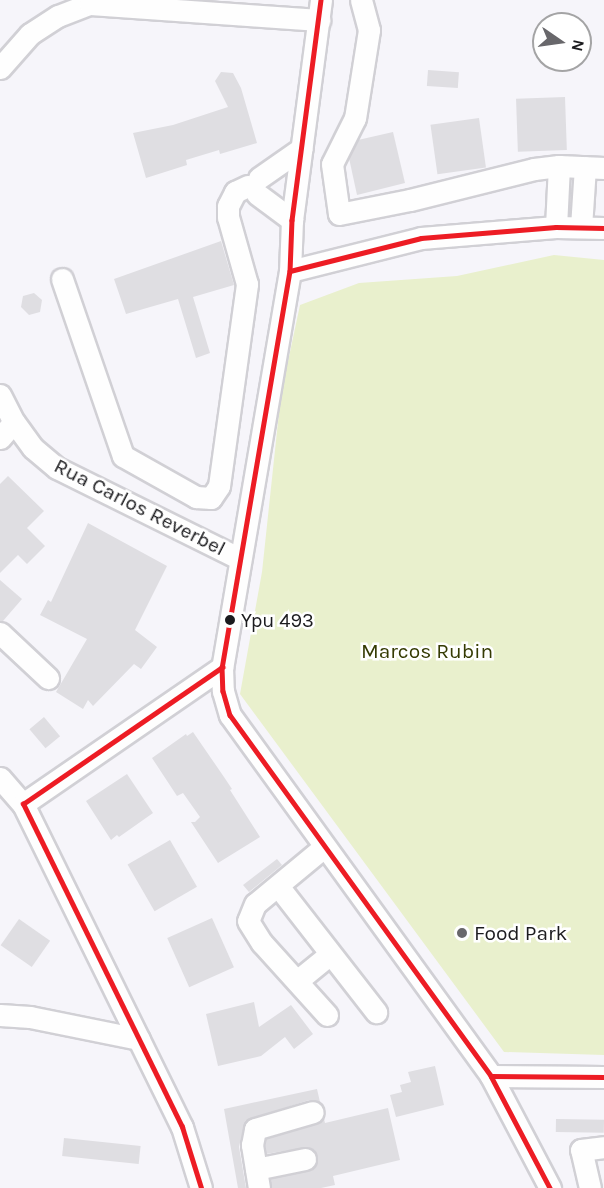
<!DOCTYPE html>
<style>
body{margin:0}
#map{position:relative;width:604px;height:1188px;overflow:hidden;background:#f6f5fa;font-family:Karla,sans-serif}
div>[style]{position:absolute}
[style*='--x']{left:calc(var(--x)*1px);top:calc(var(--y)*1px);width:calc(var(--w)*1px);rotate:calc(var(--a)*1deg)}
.green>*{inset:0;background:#e9f0cd}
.building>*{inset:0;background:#dfdee2;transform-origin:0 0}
.roads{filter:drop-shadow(2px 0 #d1d0d5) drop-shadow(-2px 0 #d1d0d5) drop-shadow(0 2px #d1d0d5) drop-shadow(0 -2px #d1d0d5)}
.minor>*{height:21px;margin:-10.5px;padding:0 10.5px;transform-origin:10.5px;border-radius:10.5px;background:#fefefe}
.bus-1>*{height:4.5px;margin:-2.25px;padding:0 2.25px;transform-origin:2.25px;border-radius:2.25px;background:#ed1c24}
.dots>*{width:16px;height:16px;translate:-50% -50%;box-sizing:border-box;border:3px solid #fff;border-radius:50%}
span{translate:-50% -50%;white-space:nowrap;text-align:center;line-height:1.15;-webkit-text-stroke:5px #fff;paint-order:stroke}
.bus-label{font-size:20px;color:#1b1b1e}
.left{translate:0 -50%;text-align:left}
.street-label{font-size:21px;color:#1b1b1e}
.park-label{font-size:21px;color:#353b03}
.poi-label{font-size:21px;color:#1b1b1e}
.north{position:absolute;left:532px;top:12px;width:60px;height:60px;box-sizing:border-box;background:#fff;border:2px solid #a4a4a5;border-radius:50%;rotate:103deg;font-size:16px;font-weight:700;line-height:24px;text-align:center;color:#1b1b1e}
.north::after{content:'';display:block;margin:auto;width:21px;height:27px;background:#68676b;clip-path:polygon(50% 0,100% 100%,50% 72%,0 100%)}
</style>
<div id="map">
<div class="green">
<i style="clip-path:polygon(554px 255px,604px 260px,604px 1055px,504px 1052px,240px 694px,262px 572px,281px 394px,300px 305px,359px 283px,457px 276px)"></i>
</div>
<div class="building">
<i style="left:428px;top:70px;width:31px;height:16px;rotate:4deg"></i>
<i style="clip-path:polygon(221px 72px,233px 73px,241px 88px,257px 143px,220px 154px,219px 150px,186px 160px,187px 165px,146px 178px,133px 133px,173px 125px,228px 107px,215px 81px)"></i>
<i style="left:565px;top:97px;width:53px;height:49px;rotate:88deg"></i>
<i style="left:479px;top:118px;width:50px;height:49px;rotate:82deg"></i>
<i style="clip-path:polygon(393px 132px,405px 183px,357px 195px,349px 158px,358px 140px)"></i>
<i style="clip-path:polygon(221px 241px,234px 285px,193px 297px,210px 353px,196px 358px,178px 299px,126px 314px,114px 279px)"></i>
<i style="clip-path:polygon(34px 293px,42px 300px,40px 312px,29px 315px,21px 307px,23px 296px)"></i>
<i style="clip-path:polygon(8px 476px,44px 511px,27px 528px,45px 546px,27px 564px,18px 555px,0 573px,0 484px)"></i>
<i style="clip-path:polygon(88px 523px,167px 566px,135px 630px,157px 647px,141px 669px,134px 664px,93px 706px,88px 700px,83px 709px,56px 692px,87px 639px,40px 615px,48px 600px,51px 602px)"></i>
<i style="clip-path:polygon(0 580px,22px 599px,3px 621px,0 621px)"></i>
<i style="left:44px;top:717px;width:25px;height:19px;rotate:50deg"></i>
<i style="clip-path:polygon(193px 732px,224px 777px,232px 789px,230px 790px,260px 837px,218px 863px,191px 822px,195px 822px,200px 817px,183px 793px,177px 796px,152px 758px,186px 734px,187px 736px)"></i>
<i style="clip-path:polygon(127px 774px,153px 813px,119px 837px,117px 835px,111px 840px,86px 801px)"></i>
<i style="left:170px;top:840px;width:54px;height:49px;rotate:60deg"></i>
<i style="clip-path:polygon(277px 859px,282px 865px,249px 892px,243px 885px)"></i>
<i style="left:212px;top:918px;width:54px;height:49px;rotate:66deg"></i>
<i style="left:19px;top:919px;width:38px;height:32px;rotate:35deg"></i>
<i style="clip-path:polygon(254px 1002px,259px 1027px,291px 1005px,313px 1034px,294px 1049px,285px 1037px,261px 1056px,218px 1066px,206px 1014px)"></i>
<i style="clip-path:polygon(435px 1066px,444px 1105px,396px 1117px,390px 1095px,402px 1092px,400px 1085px,411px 1082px,408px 1072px)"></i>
<i style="clip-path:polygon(317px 1089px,320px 1102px,309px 1100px,245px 1121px,239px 1147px,246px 1188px,238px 1188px,224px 1109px)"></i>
<i style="clip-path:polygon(388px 1108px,400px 1160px,333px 1176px,335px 1185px,321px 1188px,271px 1188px,270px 1179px,308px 1171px,314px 1168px,318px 1157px,308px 1147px,266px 1154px,266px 1139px,317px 1124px,324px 1119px,325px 1123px)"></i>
<i style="left:556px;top:1119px;width:48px;height:13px;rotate:1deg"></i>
<i style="left:64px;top:1138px;width:77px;height:18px;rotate:6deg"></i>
</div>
<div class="roads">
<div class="minor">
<i style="--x:321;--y:0;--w:222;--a:97.5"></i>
<i style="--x:292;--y:220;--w:51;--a:92.2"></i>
<i style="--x:290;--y:271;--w:402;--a:99.7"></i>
<i style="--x:222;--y:667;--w:24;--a:88"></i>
<i style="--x:223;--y:691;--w:25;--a:74"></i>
<i style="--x:230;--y:715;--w:445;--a:54.1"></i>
<i style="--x:491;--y:1076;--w:127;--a:62.2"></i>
<i style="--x:361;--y:0;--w:31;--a:75"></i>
<i style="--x:369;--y:30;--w:89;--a:99"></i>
<i style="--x:355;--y:118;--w:51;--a:116.6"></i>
<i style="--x:332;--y:164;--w:50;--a:82"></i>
<i style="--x:339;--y:214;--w:72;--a:-11.2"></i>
<i style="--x:410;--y:200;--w:128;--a:-14"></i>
<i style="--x:534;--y:169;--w:25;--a:-7"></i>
<i style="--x:559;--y:166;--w:45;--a:2.5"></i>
<i style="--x:0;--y:68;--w:45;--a:-48.6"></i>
<i style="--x:30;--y:34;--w:33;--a:-33"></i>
<i style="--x:58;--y:16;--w:34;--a:-21"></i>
<i style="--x:90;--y:4;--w:230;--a:4"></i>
<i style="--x:259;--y:178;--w:52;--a:-34.9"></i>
<i style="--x:257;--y:194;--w:44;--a:36.6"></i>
<i style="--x:556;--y:227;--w:61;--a:-87.2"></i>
<i style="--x:581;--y:227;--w:60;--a:-86.2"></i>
<i style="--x:290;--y:271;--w:135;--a:-14.1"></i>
<i style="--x:421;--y:238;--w:135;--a:-4.7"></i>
<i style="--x:556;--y:227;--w:48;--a:1.2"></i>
<i style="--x:62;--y:279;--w:187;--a:71"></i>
<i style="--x:123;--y:456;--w:84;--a:29.3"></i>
<i style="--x:196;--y:497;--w:15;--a:4"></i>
<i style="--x:211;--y:498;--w:14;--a:-56"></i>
<i style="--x:219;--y:486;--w:204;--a:-82.1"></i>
<i style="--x:247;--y:284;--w:70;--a:-105.8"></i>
<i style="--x:228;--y:217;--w:11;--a:-90"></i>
<i style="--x:228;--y:206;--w:16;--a:-63"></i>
<i style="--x:235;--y:192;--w:14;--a:-25"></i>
<i style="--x:0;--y:395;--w:30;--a:63"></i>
<i style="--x:14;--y:422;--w:32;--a:54"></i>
<i style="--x:33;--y:448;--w:31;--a:40"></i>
<i style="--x:57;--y:468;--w:204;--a:26.4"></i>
<i style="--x:0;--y:438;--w:21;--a:-49"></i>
<i style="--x:0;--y:633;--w:66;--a:43.2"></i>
<i style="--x:0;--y:778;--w:35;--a:49"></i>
<i style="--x:23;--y:804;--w:360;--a:63.8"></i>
<i style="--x:182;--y:1127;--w:64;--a:72.7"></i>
<i style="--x:23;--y:804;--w:242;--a:-34.5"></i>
<i style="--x:324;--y:847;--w:89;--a:140.4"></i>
<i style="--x:255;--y:904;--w:18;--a:112"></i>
<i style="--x:248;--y:921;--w:26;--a:58"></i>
<i style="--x:262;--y:943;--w:97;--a:47.9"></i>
<i style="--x:278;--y:886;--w:160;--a:52.1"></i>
<i style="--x:297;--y:981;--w:41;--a:-39.1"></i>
<i style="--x:0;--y:1015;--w:30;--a:4"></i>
<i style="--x:30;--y:1017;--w:111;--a:11.4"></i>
<i style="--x:491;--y:1076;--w:113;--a:0.5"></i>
<i style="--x:256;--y:1169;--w:50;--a:-11.5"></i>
<i style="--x:259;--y:1188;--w:44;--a:-99.2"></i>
<i style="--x:252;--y:1145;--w:16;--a:-79"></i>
<i style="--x:255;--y:1129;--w:60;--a:-16.3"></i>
<i style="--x:590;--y:1188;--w:39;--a:-103"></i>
<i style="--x:581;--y:1150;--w:23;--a:-7"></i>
</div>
</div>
<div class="bus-1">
<i style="--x:321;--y:0;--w:222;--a:97.5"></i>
<i style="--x:292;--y:220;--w:51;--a:92.2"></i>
<i style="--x:290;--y:271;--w:402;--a:99.7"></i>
<i style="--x:222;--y:667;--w:24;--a:88"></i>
<i style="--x:223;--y:691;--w:25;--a:74"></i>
<i style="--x:230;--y:715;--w:445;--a:54.1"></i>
<i style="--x:491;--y:1076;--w:127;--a:62.2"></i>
<i style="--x:290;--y:271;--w:135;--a:-14.1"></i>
<i style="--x:421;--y:238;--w:135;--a:-4.7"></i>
<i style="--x:556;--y:227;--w:48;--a:1.2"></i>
<i style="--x:491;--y:1076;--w:113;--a:0.5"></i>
<i style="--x:201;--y:1188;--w:64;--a:-107.3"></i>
<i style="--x:182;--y:1127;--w:360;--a:-116.2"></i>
<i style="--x:23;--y:804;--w:242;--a:-34.5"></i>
</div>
<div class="dots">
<i style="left:230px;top:620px;background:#1b1b1e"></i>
<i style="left:462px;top:933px;background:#68676b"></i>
</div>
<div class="bus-label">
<span class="left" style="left:241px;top:620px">Ypu 493</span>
</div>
<div class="street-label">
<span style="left:140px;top:507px;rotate:27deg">Rua Carlos Reverbel</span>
</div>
<div class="park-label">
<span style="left:427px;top:651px">Marcos Rubin</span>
</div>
<div class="poi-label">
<span class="left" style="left:474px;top:933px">Food Park</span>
</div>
<div class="north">N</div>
</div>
